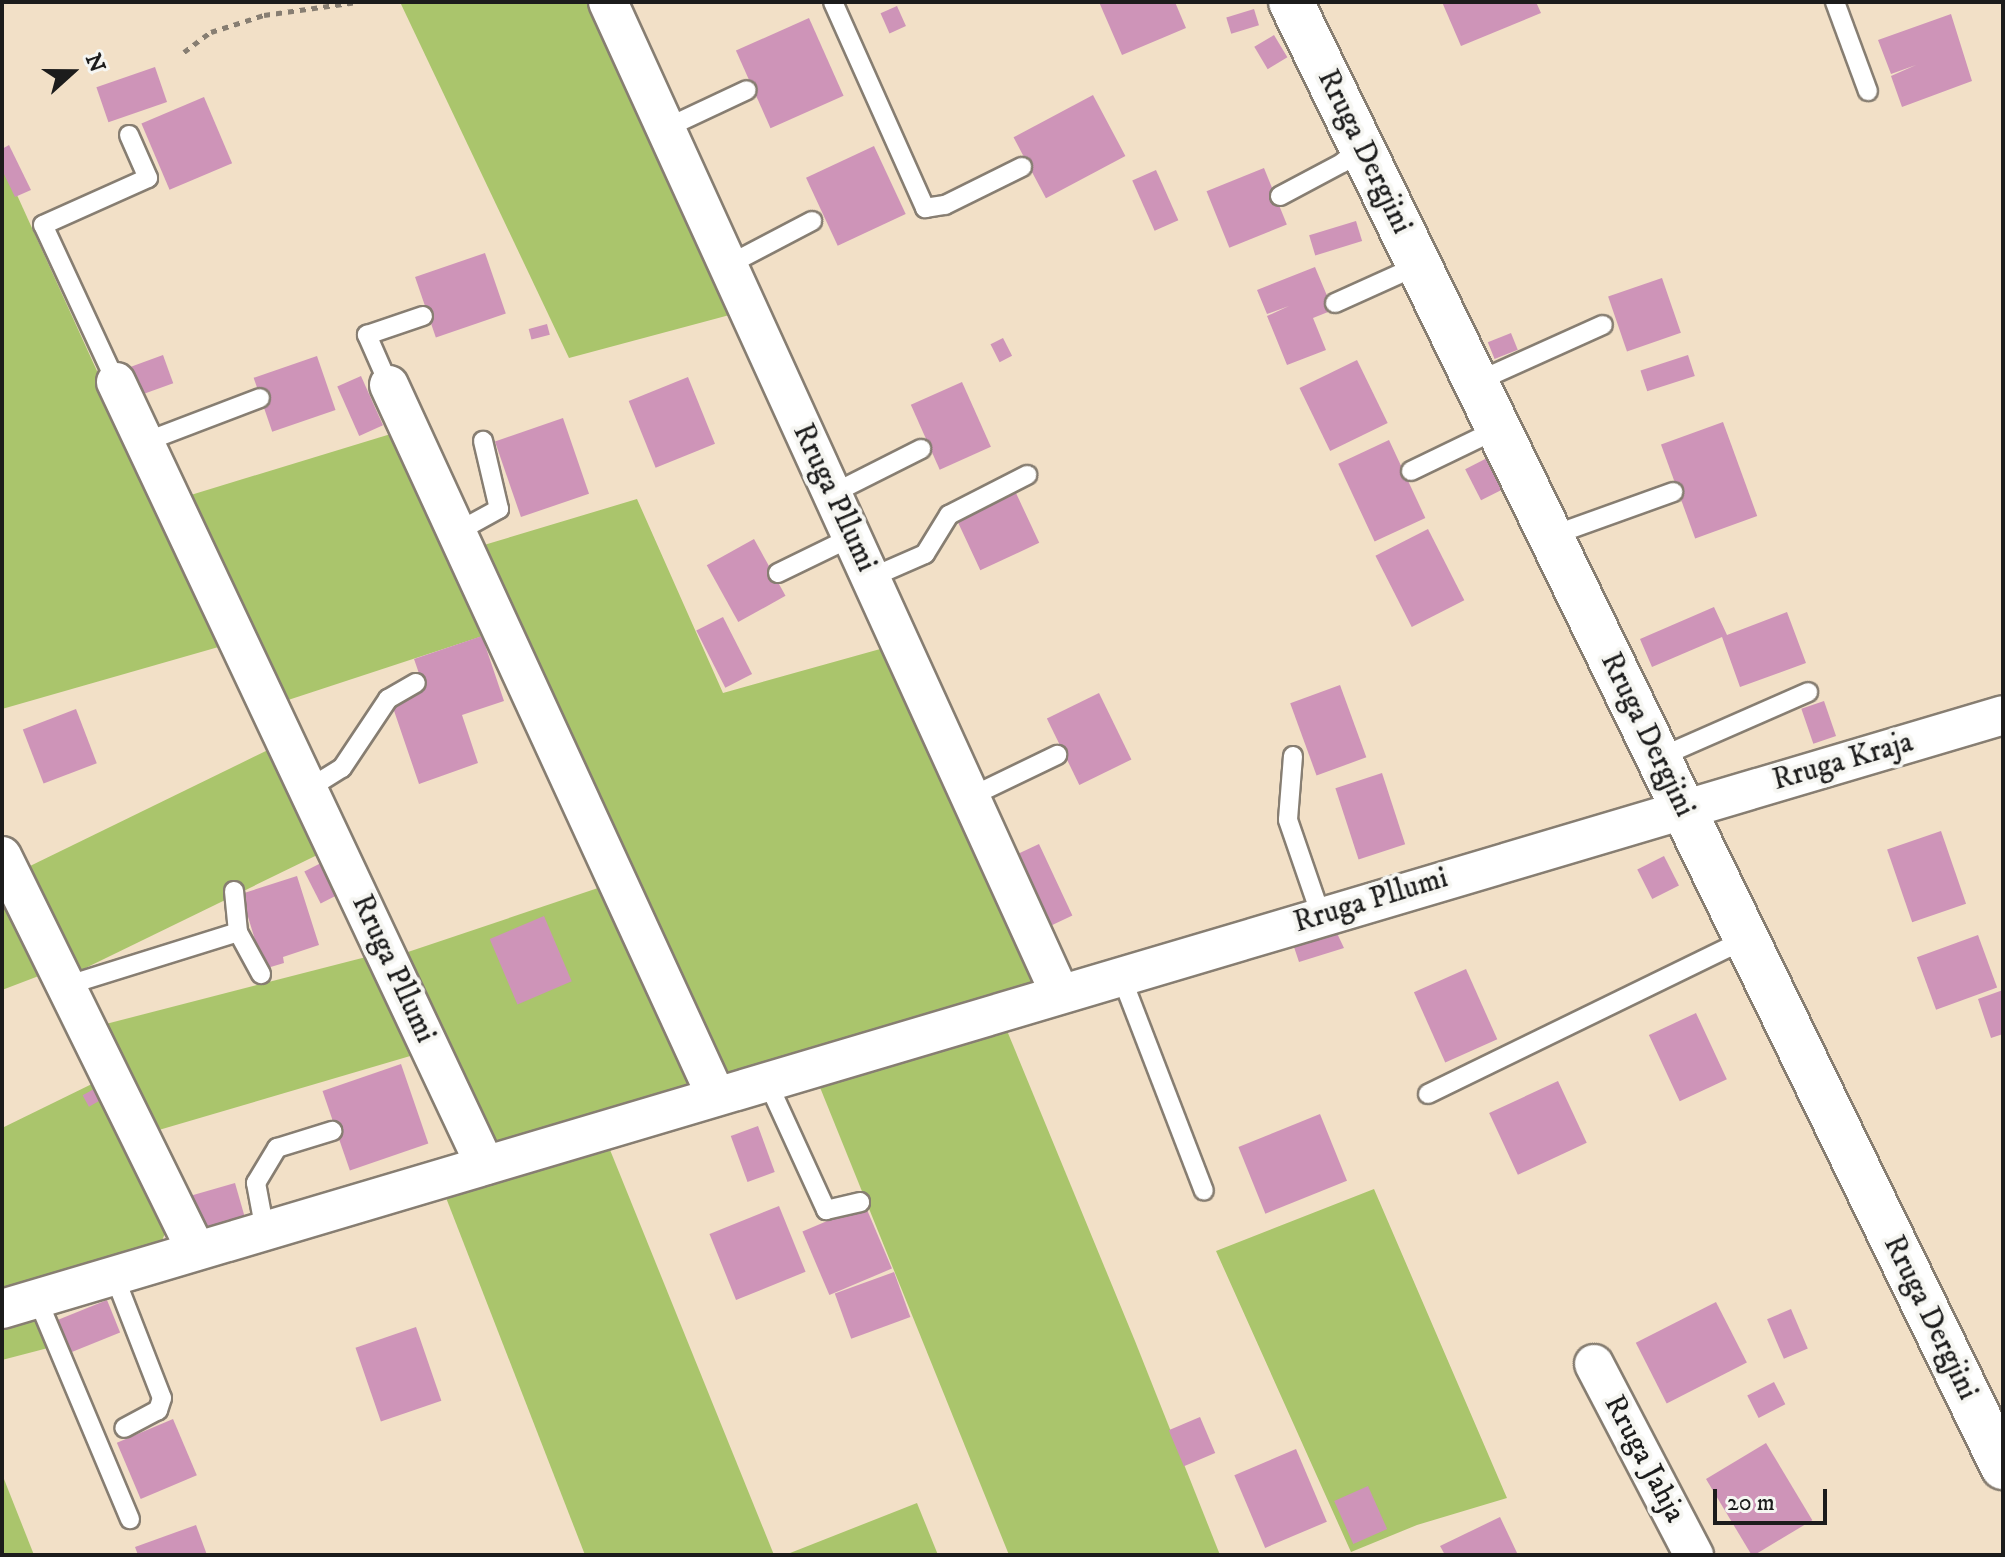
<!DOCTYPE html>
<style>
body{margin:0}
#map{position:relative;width:2005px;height:1557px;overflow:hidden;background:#f2e0c7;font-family:"IM FELL DW Pica",serif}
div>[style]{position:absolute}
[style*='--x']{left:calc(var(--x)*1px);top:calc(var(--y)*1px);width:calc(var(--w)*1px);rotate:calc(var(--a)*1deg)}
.green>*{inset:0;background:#aac56c;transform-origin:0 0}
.building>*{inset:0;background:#ce94b8;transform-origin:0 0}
.path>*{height:5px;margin-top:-2.5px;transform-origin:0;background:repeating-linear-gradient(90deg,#877e72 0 6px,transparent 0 12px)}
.roads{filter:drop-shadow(2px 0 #877e72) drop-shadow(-2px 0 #877e72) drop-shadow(0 2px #877e72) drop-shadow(0 -2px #877e72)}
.service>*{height:18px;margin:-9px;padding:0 9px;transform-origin:9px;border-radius:9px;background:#fff}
.minor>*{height:38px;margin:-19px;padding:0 19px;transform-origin:19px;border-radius:19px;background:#fff}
.tertiary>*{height:44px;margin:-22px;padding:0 22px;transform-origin:22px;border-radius:22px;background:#fff}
span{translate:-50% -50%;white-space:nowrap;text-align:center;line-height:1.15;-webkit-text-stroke:8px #f6f6f2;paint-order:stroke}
.street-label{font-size:30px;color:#1c1c1c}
.frame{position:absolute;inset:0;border:4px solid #1c1c1c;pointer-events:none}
.north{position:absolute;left:32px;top:32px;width:80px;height:80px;-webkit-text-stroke:6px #f6f6f2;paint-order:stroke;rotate:69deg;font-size:22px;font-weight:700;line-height:32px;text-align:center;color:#1c1c1c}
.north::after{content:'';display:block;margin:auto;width:28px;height:36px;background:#1c1c1c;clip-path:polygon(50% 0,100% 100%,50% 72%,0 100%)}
.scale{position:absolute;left:1713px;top:1489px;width:114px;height:36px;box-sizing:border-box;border:4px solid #1c1c1c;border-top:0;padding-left:10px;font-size:24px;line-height:28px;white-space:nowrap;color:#1c1c1c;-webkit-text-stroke:6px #f6f6f2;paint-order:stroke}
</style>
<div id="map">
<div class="green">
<i style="clip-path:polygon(400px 2px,597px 2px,737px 313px,569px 358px)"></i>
<i style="clip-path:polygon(2px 162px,222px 646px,2px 709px)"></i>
<i style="clip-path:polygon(394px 433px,489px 634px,276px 704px,181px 498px)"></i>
<i style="clip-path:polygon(637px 499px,723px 693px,891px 646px,1045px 985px,721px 1076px,474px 548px)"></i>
<i style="left:270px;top:749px;width:116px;height:279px;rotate:64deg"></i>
<i style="clip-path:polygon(2px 887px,44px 974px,2px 990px)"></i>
<i style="clip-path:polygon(601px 887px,693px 1083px,686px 1092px,498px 1147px,396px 956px)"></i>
<i style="clip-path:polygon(370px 956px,417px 1054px,152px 1132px,98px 1026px)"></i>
<i style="clip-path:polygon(1003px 1021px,1135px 1341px,1220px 1555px,1009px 1555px,817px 1080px)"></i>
<i style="clip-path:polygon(98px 1081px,169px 1224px,161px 1243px,2px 1291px,2px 1128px)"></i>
<i style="clip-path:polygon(606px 1140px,774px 1555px,585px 1555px,443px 1190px)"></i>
<i style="clip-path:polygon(1374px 1189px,1507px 1498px,1417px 1525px,1351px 1552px,1216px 1251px)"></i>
<i style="clip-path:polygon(32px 1311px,48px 1348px,2px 1360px,2px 1320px)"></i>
<i style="clip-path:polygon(2px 1474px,34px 1555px,2px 1555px)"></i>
<i style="clip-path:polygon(917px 1503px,938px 1555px,785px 1555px)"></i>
</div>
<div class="building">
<i style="clip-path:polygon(1099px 2px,1175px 2px,1186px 28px,1122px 55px)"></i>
<i style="clip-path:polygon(1442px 2px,1536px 2px,1541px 13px,1461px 46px)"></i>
<i style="left:897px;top:6px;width:22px;height:18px;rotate:66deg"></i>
<i style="left:1254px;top:9px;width:17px;height:29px;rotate:73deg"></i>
<i style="clip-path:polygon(1951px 14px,1972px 81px,1902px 107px,1891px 76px,1916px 65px,1891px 74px,1878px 40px)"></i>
<i style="left:809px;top:18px;width:85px;height:80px;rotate:66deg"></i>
<i style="left:1274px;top:35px;width:26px;height:23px;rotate:59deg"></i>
<i style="left:155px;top:67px;width:37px;height:62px;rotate:71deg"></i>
<i style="left:1093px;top:95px;width:69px;height:90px;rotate:62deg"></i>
<i style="left:204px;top:97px;width:72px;height:68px;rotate:67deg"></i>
<i style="clip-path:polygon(9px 145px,31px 190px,15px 197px,2px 170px,2px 149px)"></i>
<i style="left:874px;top:146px;width:75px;height:75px;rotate:65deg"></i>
<i style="left:1264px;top:168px;width:61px;height:62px;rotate:68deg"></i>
<i style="left:1156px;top:170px;width:55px;height:26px;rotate:66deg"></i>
<i style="left:1356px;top:221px;width:21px;height:49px;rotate:73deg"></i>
<i style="left:485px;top:253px;width:64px;height:74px;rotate:71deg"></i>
<i style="clip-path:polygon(1315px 267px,1333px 310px,1313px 318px,1326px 350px,1287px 365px,1267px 316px,1289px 306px,1267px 314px,1257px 290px)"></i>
<i style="left:1662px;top:278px;width:58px;height:57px;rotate:71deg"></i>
<i style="left:547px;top:324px;width:11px;height:19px;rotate:75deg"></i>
<i style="left:1511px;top:333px;width:18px;height:25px;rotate:68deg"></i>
<i style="left:1003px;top:338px;width:20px;height:14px;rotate:63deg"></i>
<i style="left:163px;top:355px;width:30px;height:45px;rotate:70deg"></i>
<i style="left:1688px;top:355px;width:22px;height:50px;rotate:72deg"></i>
<i style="left:317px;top:356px;width:57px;height:67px;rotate:71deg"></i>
<i style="left:1357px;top:360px;width:70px;height:64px;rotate:64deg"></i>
<i style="left:361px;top:376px;width:54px;height:26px;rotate:66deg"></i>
<i style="left:688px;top:377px;width:72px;height:64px;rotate:68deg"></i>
<i style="left:962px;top:382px;width:71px;height:56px;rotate:66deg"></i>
<i style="left:563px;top:418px;width:80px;height:72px;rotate:71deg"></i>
<i style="left:1723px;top:422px;width:100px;height:66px;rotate:70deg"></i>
<i style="left:1389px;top:440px;width:86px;height:56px;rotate:65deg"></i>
<i style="left:1491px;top:456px;width:35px;height:29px;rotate:63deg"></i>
<i style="left:1016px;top:493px;width:55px;height:65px;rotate:65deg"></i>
<i style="left:1428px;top:529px;width:80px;height:59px;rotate:63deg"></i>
<i style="left:754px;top:539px;width:65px;height:54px;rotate:61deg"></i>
<i style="clip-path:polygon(1714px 607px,1727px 635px,1787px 612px,1806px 663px,1740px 687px,1722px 637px,1652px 667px,1640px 639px)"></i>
<i style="left:723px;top:617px;width:64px;height:30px;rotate:63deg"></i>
<i style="clip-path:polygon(482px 636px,504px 701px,462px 715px,478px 763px,419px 784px,390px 699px,424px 688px,414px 659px)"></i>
<i style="left:1340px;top:685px;width:77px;height:53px;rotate:70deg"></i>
<i style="left:1099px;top:693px;width:74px;height:58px;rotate:64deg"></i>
<i style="left:1824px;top:701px;width:37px;height:24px;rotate:71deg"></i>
<i style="left:76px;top:709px;width:58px;height:57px;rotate:69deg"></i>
<i style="left:1382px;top:773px;width:75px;height:49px;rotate:72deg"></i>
<i style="left:1941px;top:831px;width:77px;height:57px;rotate:71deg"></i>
<i style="left:1039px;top:844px;width:79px;height:28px;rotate:65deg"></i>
<i style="left:1664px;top:856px;width:33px;height:30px;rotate:63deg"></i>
<i style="left:323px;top:862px;width:36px;height:21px;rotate:63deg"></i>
<i style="clip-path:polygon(297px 876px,319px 945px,283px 957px,284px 963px,264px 969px,241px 894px)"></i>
<i style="left:544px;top:916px;width:71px;height:59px;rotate:67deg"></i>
<i style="clip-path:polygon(1335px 929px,1344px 948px,1299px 962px,1293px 944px)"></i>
<i style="left:1978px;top:935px;width:56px;height:65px;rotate:70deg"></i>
<i style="left:1466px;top:969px;width:77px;height:57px;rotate:66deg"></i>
<i style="clip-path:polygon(2003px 990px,2003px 1034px,1991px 1038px,1978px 999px)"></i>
<i style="left:1696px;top:1013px;width:73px;height:52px;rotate:65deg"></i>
<i style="left:401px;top:1064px;width:84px;height:83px;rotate:71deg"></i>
<i style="left:1558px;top:1081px;width:68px;height:76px;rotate:65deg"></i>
<i style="left:94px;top:1089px;width:13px;height:13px;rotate:61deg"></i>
<i style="left:1320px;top:1114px;width:72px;height:88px;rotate:68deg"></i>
<i style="left:758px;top:1126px;width:49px;height:29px;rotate:70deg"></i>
<i style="left:235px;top:1183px;width:37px;height:57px;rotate:74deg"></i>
<i style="left:865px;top:1205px;width:69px;height:68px;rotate:67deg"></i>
<i style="left:779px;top:1206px;width:71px;height:75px;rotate:68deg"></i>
<i style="left:894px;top:1272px;width:48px;height:63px;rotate:70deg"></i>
<i style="left:107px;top:1300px;width:35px;height:54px;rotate:68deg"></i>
<i style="left:1716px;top:1302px;width:68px;height:90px;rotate:63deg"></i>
<i style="left:1791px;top:1309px;width:43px;height:26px;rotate:67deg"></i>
<i style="left:416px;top:1327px;width:78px;height:64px;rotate:71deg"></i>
<i style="left:1774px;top:1382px;width:25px;height:30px;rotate:63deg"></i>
<i style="left:1200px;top:1417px;width:39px;height:34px;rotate:67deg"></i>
<i style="left:173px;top:1419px;width:61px;height:61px;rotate:67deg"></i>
<i style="left:1766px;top:1443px;width:90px;height:70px;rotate:59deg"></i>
<i style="left:1296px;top:1449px;width:79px;height:67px;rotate:67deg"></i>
<i style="left:1368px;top:1486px;width:47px;height:37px;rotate:66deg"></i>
<i style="clip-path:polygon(1500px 1517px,1518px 1555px,1445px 1555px,1440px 1546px)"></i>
<i style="clip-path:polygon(196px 1525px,207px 1555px,138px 1555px,135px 1547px)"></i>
</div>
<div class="path">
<i style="--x:184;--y:52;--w:34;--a:-37"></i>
<i style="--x:211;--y:32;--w:56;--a:-17.8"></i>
<i style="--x:264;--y:15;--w:94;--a:-8"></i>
</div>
<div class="roads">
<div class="service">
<i style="--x:833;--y:2;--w:226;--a:65.9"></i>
<i style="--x:925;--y:208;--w:20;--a:-9"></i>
<i style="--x:945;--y:205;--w:86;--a:-26.3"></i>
<i style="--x:1835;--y:2;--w:95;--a:69.7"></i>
<i style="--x:666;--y:128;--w:89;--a:-25.1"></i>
<i style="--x:1280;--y:196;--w:70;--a:-28"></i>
<i style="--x:1342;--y:163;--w:25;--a:-40"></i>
<i style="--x:728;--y:265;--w:95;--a:-27.6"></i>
<i style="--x:1335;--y:303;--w:92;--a:-24.3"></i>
<i style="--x:116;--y:382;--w:173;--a:-114.9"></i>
<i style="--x:43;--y:225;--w:115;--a:-24.1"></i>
<i style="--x:148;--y:178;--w:47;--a:-113.8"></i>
<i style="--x:1476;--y:382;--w:139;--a:-24.2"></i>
<i style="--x:389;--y:385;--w:55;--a:-113.7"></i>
<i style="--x:367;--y:335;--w:59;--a:-18.7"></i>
<i style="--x:145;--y:442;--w:123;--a:-20.9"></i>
<i style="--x:1411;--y:471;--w:97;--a:-25.8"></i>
<i style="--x:832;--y:494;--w:100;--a:-26.8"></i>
<i style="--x:457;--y:532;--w:48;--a:-28.7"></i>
<i style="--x:499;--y:509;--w:70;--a:-103.2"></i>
<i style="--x:1551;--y:536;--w:130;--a:-19.8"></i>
<i style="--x:778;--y:573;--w:82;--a:-25.9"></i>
<i style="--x:870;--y:578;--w:60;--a:-23.6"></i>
<i style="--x:925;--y:554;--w:46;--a:-58.4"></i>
<i style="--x:949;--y:515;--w:88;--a:-27.1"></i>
<i style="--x:1293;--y:756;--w:64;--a:94.5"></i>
<i style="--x:1288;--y:820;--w:102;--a:71"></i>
<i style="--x:1658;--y:758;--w:164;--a:-23.7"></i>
<i style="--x:308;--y:789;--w:40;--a:-32"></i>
<i style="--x:342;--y:768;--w:83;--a:-56.3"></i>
<i style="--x:388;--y:699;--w:32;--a:-30"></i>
<i style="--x:970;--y:797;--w:97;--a:-25.8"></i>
<i style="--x:234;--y:891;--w:41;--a:84.4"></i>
<i style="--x:238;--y:932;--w:48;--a:61.3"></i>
<i style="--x:1121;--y:976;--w:230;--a:68.9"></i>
<i style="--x:65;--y:986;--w:181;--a:-17.3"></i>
<i style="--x:767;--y:1081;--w:142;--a:65.4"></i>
<i style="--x:826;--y:1210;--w:35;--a:-13"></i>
<i style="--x:1428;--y:1094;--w:354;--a:-26"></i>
<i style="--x:265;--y:1231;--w:49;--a:-100.6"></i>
<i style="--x:256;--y:1183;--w:41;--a:-59"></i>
<i style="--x:277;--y:1148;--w:58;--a:-17.2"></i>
<i style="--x:114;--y:1275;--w:132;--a:68.7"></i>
<i style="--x:162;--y:1398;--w:13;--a:108"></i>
<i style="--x:158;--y:1410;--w:38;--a:152"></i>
<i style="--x:37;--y:1298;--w:240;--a:67.2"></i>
</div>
<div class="minor">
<i style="--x:608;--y:2;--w:1090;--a:65.5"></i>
<i style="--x:116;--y:382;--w:866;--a:64.77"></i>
<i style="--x:389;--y:385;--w:783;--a:65.3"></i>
<i style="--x:2;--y:856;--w:440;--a:63.8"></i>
<i style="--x:2;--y:1309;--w:2087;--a:-16.53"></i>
<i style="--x:1594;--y:1364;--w:216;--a:62.4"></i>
</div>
<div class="tertiary">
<i style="--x:1291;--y:2;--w:1629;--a:64.08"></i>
</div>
</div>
<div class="street-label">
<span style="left:1364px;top:152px;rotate:64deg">Rruga Dergjini</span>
<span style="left:834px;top:498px;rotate:65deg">Rruga Pllumi</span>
<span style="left:1647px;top:735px;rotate:64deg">Rruga Dergjini</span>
<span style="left:1843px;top:762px;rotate:-16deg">Rruga Kraja</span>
<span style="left:1371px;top:901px;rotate:-17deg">Rruga Pllumi</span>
<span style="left:393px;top:969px;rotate:65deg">Rruga Pllumi</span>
<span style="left:1930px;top:1318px;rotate:64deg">Rruga Dergjini</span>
<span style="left:1644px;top:1459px;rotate:62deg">Rruga Jahja</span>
</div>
<div class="frame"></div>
<div class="north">N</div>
<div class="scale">20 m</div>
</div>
